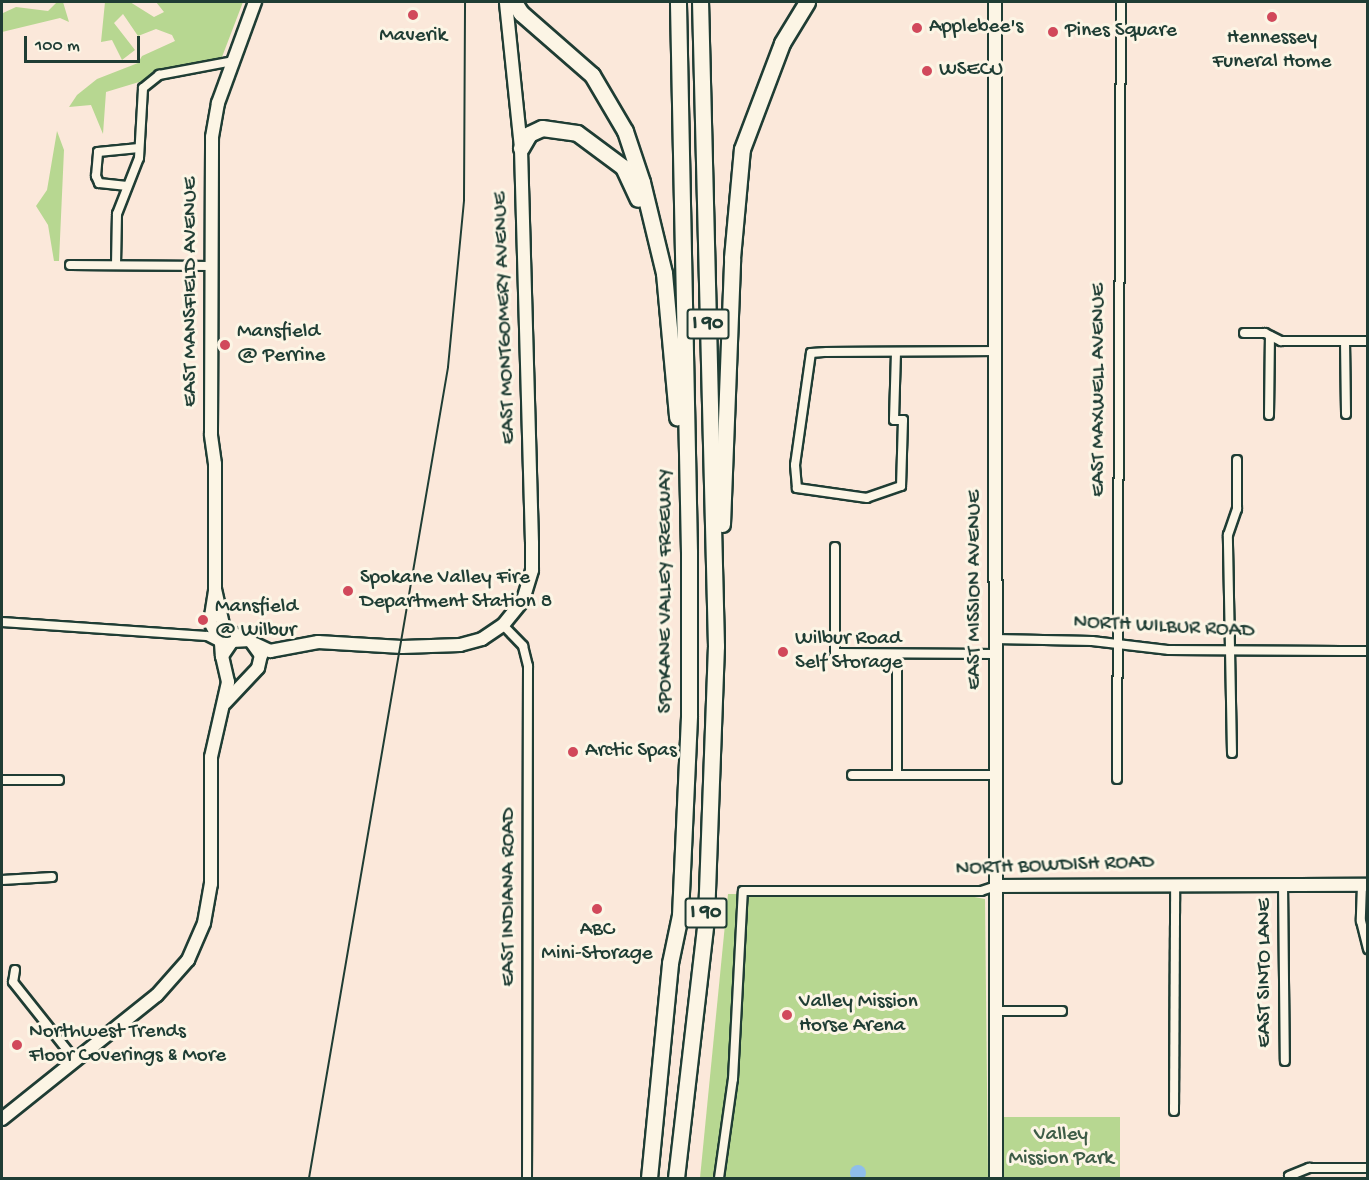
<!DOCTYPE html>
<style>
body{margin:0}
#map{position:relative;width:1369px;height:1180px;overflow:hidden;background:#fbe8da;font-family:"Gochi Hand",sans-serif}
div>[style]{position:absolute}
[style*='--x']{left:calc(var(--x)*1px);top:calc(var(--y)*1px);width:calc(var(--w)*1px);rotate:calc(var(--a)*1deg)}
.green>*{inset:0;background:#b7d791;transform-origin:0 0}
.water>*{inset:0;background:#8fbeea}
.round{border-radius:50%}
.roads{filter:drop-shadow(2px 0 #1f3d34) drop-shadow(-2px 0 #1f3d34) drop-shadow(0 2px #1f3d34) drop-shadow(0 -2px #1f3d34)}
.street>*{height:8px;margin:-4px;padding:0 4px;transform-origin:4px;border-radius:4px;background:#fcf5e5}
.secondary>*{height:12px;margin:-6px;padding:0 6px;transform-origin:6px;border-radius:6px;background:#fcf5e5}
.highway>*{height:15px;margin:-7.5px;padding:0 7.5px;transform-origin:7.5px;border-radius:7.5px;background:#fcf5e5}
.rail>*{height:2px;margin:-1px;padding:0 1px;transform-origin:1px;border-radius:1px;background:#1f3d34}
.dots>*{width:16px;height:16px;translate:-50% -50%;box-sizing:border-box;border:3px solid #fcf5e5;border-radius:50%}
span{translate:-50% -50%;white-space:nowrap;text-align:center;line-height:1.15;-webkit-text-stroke:6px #fcf5e5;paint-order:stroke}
.shield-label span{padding:2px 4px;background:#fcf5e5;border:2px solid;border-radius:4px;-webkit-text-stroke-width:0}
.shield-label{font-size:20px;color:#1f3d34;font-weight:700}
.poi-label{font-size:21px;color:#1f3d34}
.left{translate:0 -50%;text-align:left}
.street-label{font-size:21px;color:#1f3d34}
.park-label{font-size:21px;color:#3d5c47}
.frame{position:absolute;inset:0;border:3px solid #1f3d34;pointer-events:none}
.scale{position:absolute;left:24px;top:36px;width:116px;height:27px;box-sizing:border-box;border:3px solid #1f3d34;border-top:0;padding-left:8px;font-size:18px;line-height:21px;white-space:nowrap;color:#1f3d34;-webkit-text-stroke:4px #fcf5e5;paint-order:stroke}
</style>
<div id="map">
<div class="green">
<i style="clip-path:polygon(57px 2px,63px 2px,69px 22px,60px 18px,2px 32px,3px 13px,16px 7px,48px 11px)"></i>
<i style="clip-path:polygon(105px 2px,130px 2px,154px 17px,164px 12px,156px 2px,243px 2px,222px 57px,106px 92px,103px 134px,91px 105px,69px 107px,77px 95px,97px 79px,138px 63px,142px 56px,175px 41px,172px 35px,156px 29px,138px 36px,123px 14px,114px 23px,135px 50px,122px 60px,112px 40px,101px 42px)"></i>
<i style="clip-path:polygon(57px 131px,64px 150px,59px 261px,54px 261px,48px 225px,36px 206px,47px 190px)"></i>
<i style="clip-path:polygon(728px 894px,964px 895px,985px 899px,988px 1178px,700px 1178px)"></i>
<i style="left:1002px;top:1117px;width:118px;height:61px"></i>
</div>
<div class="water">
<i class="round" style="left:850px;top:1165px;width:16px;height:16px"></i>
</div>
<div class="roads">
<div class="street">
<i style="--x:127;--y:186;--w:28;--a:-174"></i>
<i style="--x:99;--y:183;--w:8;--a:-113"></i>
<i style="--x:96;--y:176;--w:24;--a:-85"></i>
<i style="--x:98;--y:152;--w:41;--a:-5.6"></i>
<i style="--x:70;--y:265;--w:142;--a:0.4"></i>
<i style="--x:116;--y:265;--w:51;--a:-88.9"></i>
<i style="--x:117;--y:214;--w:60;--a:-68.6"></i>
<i style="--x:139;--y:158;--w:70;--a:-86.7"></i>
<i style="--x:143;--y:88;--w:21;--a:-39"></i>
<i style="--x:159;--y:75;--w:75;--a:-10.7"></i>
<i style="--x:1244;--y:333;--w:21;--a:0"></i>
<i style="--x:1265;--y:333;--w:18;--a:27"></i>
<i style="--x:1281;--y:341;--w:87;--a:0"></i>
<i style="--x:1345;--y:341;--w:73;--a:89.2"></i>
<i style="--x:896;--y:352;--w:68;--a:91.7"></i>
<i style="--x:894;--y:420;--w:9;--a:0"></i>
<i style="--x:903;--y:420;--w:66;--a:91.7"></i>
<i style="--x:901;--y:486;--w:36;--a:161"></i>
<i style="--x:867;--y:498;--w:71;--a:-171.9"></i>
<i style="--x:797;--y:488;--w:23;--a:-95"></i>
<i style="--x:795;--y:465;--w:113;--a:-81.9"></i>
<i style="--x:811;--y:353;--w:16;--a:-4"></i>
<i style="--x:827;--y:352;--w:168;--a:-0.3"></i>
<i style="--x:1269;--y:415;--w:79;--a:-89.3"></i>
<i style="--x:835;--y:547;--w:106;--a:90"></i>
<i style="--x:835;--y:653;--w:160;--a:0.4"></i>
<i style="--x:2;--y:622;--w:205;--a:3.9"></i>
<i style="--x:207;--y:636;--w:16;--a:27"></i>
<i style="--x:503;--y:625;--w:29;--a:46"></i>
<i style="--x:523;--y:646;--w:21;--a:76"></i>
<i style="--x:528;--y:666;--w:512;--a:90.11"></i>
<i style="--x:995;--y:639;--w:97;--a:1.2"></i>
<i style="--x:1092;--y:641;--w:78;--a:6.7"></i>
<i style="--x:1169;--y:650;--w:199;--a:0.3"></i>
<i style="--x:1232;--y:753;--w:218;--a:-91.1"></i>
<i style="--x:1228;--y:535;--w:28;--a:-71"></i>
<i style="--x:1237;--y:509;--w:49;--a:-90"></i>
<i style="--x:852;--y:775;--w:144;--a:0"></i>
<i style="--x:897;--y:775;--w:121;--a:-90"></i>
<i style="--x:1117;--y:779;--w:777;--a:-89.71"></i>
<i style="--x:2;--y:780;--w:57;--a:0"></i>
<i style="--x:2;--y:880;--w:50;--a:-3.4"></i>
<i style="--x:1283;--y:884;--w:177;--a:89.4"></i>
<i style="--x:1362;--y:885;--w:36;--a:92"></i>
<i style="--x:1361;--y:921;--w:29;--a:76"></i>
<i style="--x:15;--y:970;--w:12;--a:99"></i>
<i style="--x:13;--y:982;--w:100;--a:51.5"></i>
<i style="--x:996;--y:1011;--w:66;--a:0"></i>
<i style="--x:1174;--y:1111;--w:227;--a:-89.7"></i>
<i style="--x:1289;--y:1176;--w:22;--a:-22"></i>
<i style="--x:1309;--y:1168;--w:59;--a:0"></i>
<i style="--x:719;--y:1178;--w:100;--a:-82"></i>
<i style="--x:733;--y:1079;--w:188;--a:-87"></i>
<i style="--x:743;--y:891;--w:238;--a:0"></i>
<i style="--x:981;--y:891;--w:16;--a:-18"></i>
</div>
<div class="secondary">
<i style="--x:995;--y:2;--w:1176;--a:89.95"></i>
<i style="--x:215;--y:591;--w:31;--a:99"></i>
<i style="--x:210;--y:622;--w:24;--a:62"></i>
<i style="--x:221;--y:643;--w:13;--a:86"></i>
<i style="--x:243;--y:638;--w:21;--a:-155"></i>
<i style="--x:224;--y:629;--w:41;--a:-102.7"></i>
<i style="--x:215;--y:589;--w:125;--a:-90"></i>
<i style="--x:215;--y:464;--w:30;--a:-98"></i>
<i style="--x:211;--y:434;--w:297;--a:-89.8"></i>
<i style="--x:212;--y:137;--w:35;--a:-80"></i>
<i style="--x:218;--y:103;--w:108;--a:-69.9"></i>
<i style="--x:255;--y:644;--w:17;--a:25"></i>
<i style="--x:270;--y:651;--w:49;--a:-10.6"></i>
<i style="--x:318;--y:642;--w:84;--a:3.4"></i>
<i style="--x:402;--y:647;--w:58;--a:-2"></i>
<i style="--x:460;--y:645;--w:23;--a:-15"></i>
<i style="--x:482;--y:639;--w:25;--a:-34"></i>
<i style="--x:503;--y:625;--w:32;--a:-51"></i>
<i style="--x:523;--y:600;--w:31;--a:-73"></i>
<i style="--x:532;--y:570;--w:27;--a:-90"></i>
<i style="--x:532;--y:543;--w:395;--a:-91.6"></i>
<i style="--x:521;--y:148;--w:147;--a:-95.9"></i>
<i style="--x:996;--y:886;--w:372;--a:-0.2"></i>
<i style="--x:2;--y:1119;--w:198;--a:-38.7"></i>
<i style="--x:157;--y:995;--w:47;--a:-48.5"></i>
<i style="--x:188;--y:960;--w:40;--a:-66.6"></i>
<i style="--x:204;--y:923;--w:40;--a:-80"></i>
<i style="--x:211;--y:884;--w:127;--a:-90"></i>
<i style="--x:211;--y:757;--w:77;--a:-77.2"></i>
<i style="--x:228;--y:682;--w:27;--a:-103"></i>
<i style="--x:222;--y:656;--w:18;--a:-56"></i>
<i style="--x:232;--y:641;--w:18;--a:-3"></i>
<i style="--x:250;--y:640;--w:19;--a:54"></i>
<i style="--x:261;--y:655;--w:13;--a:103"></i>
<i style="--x:258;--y:668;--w:48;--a:133.3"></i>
</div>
<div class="highway">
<i style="--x:514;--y:2;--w:13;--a:58"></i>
<i style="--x:521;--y:13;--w:94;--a:41.1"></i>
<i style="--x:592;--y:75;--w:65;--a:59.5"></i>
<i style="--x:625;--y:131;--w:54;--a:71.6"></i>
<i style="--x:642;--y:182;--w:94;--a:76.4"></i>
<i style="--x:664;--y:273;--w:145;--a:84.8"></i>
<i style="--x:521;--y:148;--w:16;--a:-60"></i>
<i style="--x:529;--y:134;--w:14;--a:-25"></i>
<i style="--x:542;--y:128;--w:35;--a:8"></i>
<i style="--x:577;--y:133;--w:57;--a:36.5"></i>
<i style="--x:623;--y:167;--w:35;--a:65"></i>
<i style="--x:722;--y:524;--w:266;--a:-87.8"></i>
<i style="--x:732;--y:258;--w:109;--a:-84.8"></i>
<i style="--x:742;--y:149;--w:113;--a:-69.3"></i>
<i style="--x:782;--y:43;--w:48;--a:-58.6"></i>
<i style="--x:649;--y:1178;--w:216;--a:-84.4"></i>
<i style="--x:670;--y:963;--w:49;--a:-78.2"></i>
<i style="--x:680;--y:915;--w:200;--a:-87.4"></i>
<i style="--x:689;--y:715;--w:163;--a:-90"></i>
<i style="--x:689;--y:552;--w:550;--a:-91.15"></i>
<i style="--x:676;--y:1178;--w:262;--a:-83.4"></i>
<i style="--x:706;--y:918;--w:272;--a:-87.9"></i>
<i style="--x:716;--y:646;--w:644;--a:-91.42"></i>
</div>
</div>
<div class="rail">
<i style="--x:309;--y:1178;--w:823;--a:-80.27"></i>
<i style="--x:448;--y:367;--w:168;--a:-84.5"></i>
<i style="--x:464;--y:200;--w:198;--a:-89.7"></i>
</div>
<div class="dots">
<i style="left:413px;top:15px;background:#d1495b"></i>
<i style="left:1272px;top:17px;background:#d1495b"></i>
<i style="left:917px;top:28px;background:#d1495b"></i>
<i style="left:1053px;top:32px;background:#d1495b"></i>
<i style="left:927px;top:71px;background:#d1495b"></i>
<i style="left:225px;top:345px;background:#d1495b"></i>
<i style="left:348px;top:591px;background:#d1495b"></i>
<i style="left:203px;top:620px;background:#d1495b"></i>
<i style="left:783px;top:652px;background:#d1495b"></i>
<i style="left:573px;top:752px;background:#d1495b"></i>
<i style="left:597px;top:909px;background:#d1495b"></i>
<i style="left:787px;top:1015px;background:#d1495b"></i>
<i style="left:17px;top:1045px;background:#d1495b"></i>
</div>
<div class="shield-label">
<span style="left:708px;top:324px">I 90</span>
<span style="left:706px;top:913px">I 90</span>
</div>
<div class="poi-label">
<span class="left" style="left:929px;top:28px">Applebee's</span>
<span class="left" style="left:1065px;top:32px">Pines Square</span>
<span style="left:413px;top:37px">Maverik</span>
<span style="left:1272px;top:51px">Hennessey<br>Funeral Home</span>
<span class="left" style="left:939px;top:71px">WSECU</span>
<span class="left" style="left:237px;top:345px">Mansfield<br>@ Perrine</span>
<span class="left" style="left:360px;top:591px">Spokane Valley Fire<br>Department Station 8</span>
<span class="left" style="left:215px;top:620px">Mansfield<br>@ Wilbur</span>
<span class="left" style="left:795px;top:652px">Wilbur Road<br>Self Storage</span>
<span class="left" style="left:585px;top:752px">Arctic Spas</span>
<span style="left:597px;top:943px">ABC<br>Mini-Storage</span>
<span class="left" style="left:799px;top:1015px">Valley Mission<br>Horse Arena</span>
<span class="left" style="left:29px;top:1045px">Northwest Trends<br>Floor Coverings &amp; More</span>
</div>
<div class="street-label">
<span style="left:192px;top:292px;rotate:-90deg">EAST MANSFIELD AVENUE</span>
<span style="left:506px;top:318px;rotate:-92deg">EAST MONTGOMERY AVENUE</span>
<span style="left:1100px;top:390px;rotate:-90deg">EAST MAXWELL AVENUE</span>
<span style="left:976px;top:590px;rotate:-90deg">EAST MISSION AVENUE</span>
<span style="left:667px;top:591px;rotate:-90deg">SPOKANE VALLEY FREEWAY</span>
<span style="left:1164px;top:628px;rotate:3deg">NORTH WILBUR ROAD</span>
<span style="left:1055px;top:867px;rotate:-2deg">NORTH BOWDISH ROAD</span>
<span style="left:510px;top:897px;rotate:-90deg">EAST INDIANA ROAD</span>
<span style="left:1266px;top:973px;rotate:-90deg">EAST SINTO LANE</span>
</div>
<div class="park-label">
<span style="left:1061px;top:1148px">Valley<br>Mission Park</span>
</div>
<div class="frame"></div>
<div class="scale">100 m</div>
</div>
